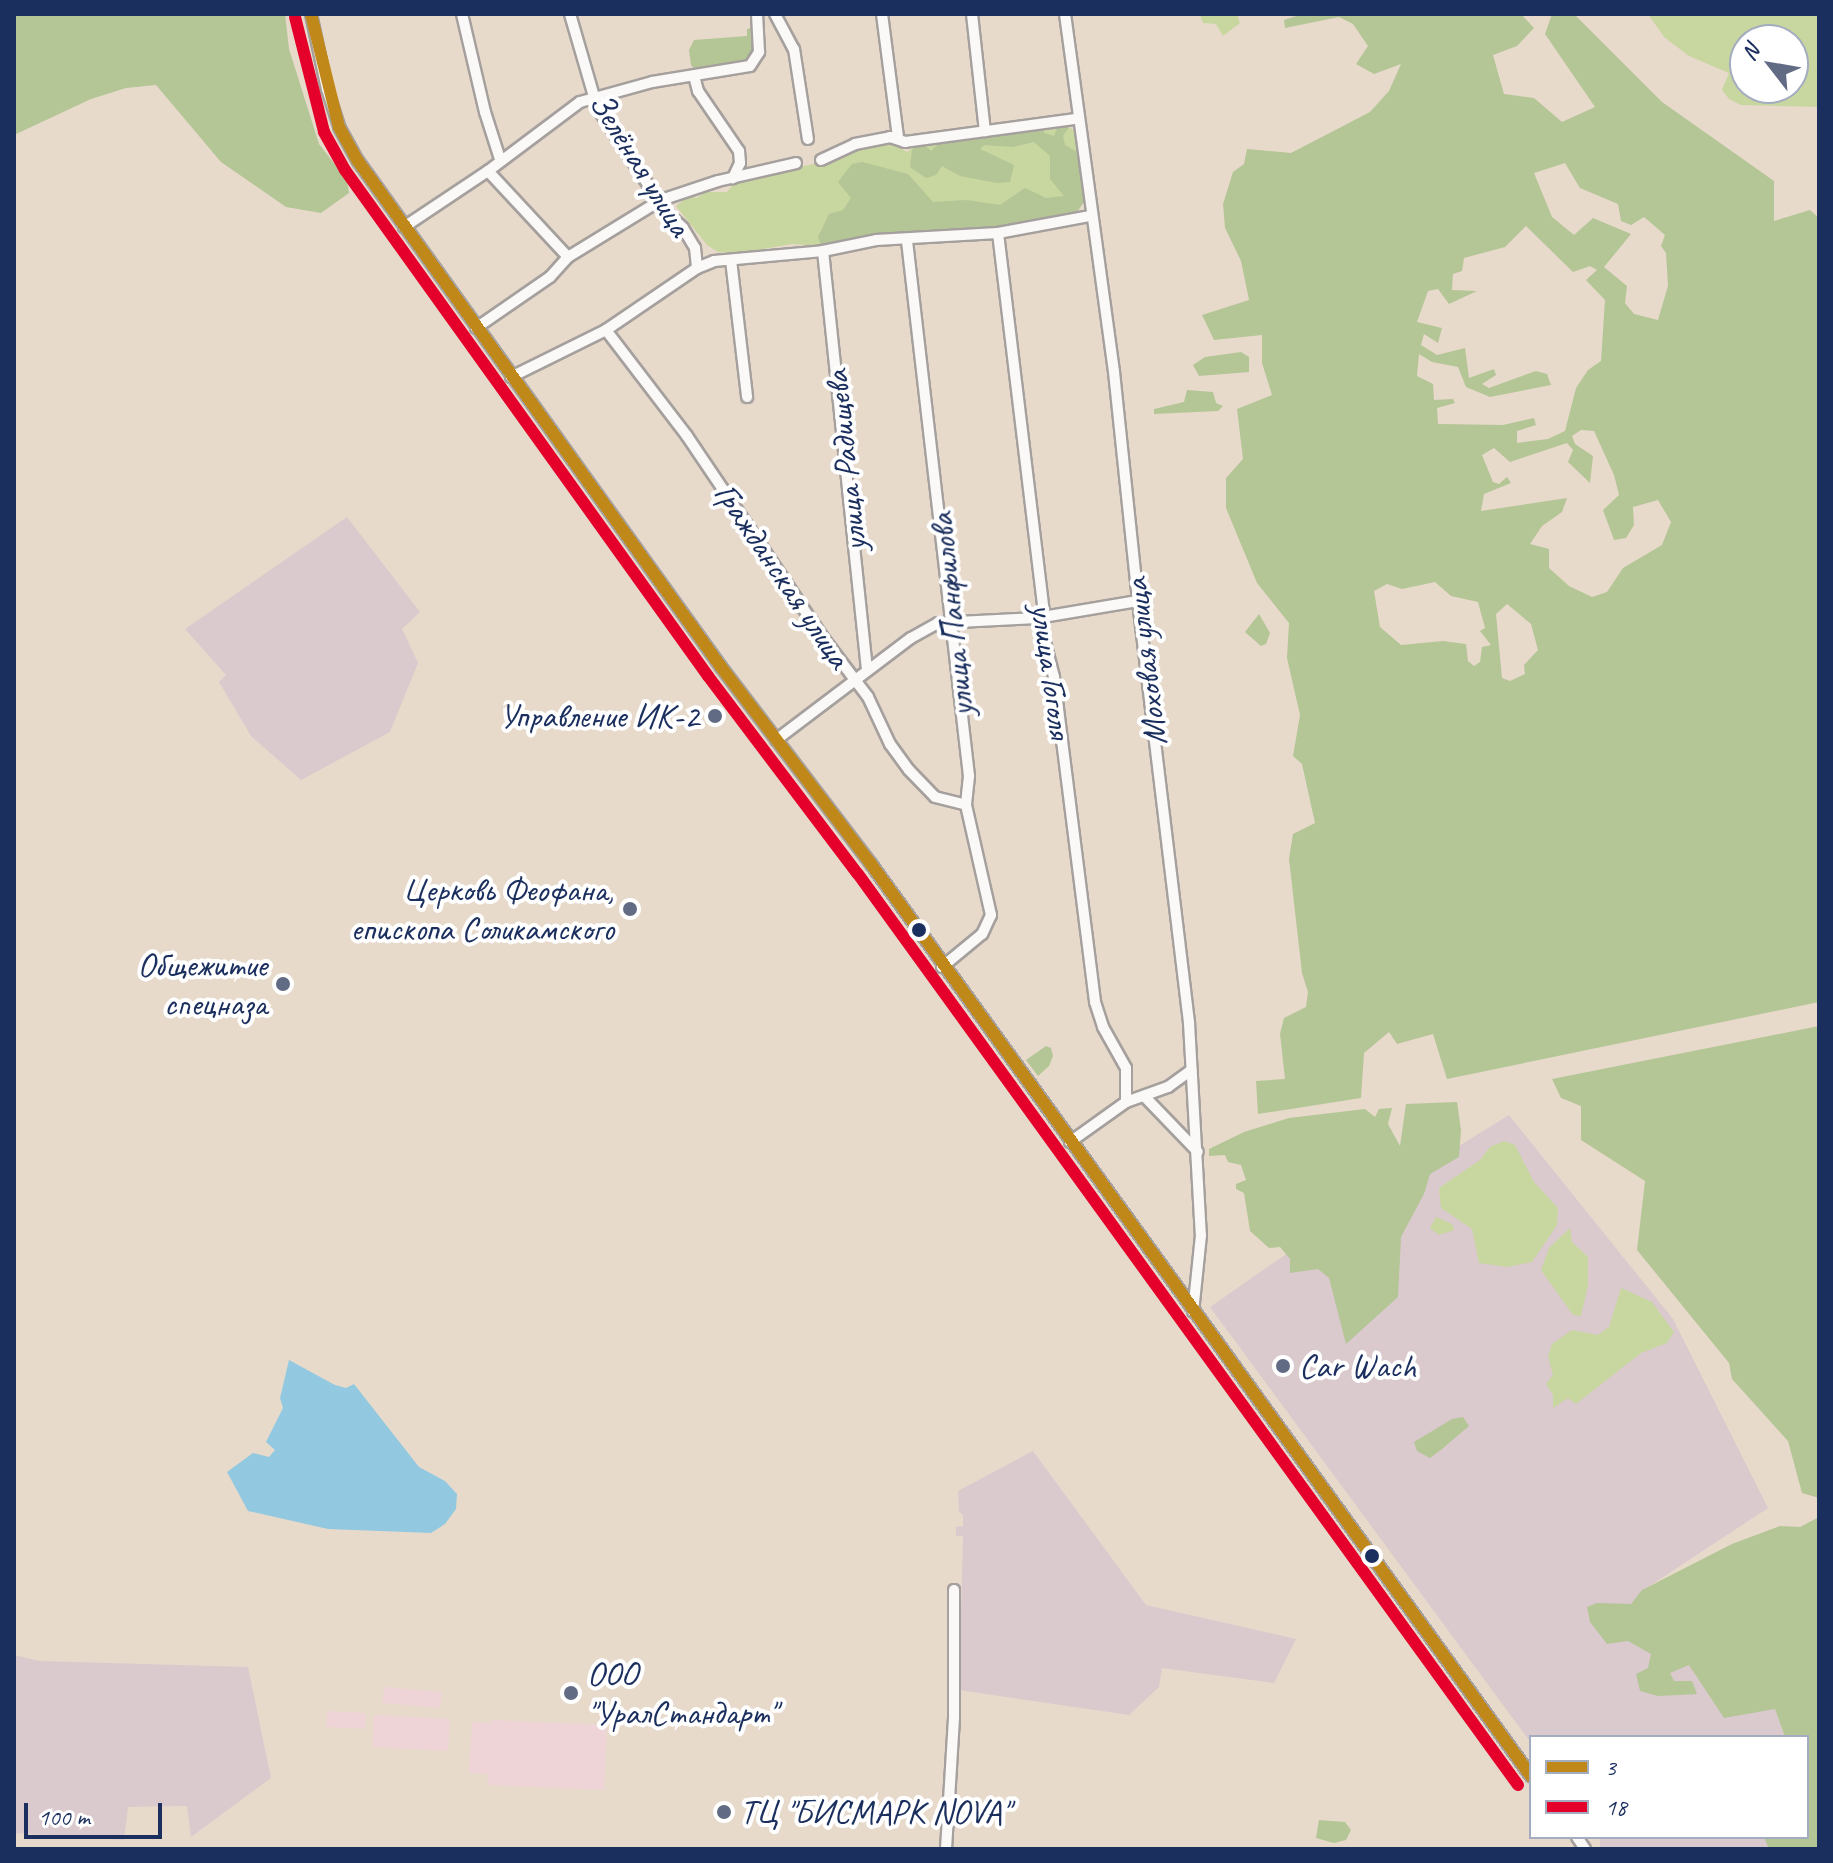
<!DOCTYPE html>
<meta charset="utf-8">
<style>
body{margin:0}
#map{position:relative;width:1833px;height:1863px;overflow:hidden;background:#e7dacb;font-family:Caveat,sans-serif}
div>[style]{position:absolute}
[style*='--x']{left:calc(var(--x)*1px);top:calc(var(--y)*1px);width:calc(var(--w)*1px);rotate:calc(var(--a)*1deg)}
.built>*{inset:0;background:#eed4d6;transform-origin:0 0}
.industrial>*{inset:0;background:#dacacd;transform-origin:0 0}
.green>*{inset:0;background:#c8d69f}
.forest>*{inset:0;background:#b4c596}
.water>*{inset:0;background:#92c9e1}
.roads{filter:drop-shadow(2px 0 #a5a09d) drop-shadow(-2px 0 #a5a09d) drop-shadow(0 2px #a5a09d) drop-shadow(0 -2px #a5a09d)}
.minor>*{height:10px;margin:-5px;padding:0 5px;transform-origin:5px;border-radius:5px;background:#fbf9f7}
.bus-1>*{height:12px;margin:-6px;padding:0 6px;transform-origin:6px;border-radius:6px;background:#c08818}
.bus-2>*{height:12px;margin:-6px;padding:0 6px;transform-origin:6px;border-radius:6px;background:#e4002b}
.dots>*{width:22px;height:22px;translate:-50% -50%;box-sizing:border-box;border:4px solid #fff;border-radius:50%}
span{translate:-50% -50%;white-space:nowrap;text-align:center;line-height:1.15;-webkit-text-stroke:8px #fff;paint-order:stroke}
.street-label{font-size:34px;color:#1b2f5e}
.poi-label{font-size:34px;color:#1b2f5e}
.right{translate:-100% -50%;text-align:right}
.left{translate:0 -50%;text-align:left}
.frame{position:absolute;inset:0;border:16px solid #1b2f5e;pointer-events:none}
.legend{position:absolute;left:1529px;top:1735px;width:280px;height:104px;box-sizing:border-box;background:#fff;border:2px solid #a4acbf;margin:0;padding:10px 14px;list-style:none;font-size:24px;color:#1b2f5e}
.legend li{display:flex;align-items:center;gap:16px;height:40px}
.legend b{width:40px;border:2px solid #a4acbf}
.north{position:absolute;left:1729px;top:24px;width:80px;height:80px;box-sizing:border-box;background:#fff;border:2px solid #a4acbf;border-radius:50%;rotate:301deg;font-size:22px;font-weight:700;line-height:32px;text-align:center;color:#1b2f5e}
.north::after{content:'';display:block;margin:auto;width:28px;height:36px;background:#626b84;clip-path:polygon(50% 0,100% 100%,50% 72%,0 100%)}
.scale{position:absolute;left:24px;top:1803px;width:138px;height:36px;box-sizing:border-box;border:4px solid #1b2f5e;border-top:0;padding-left:10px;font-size:24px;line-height:28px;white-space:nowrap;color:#1b2f5e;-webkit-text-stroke:6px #fff;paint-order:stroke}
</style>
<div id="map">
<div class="built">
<i style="left:384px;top:1687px;width:58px;height:16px;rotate:5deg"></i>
<i style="left:327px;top:1711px;width:39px;height:16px;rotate:3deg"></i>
<i style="left:374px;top:1715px;width:76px;height:32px;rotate:3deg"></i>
<i style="clip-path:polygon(490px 1720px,607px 1725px,604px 1790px,488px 1785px,487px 1774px,469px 1773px,472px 1722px,490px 1723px)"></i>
</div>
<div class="industrial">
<i style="clip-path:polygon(347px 517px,420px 612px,402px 629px,418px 663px,390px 732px,301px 780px,251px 736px,219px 682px,226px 675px,185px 629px)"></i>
<i style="clip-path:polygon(1509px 1115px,1673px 1319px,1768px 1508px,1642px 1591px,1775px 1709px,1785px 1737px,1531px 1737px,1531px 1743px,1210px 1307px,1299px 1245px)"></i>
<i style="clip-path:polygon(1033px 1451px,1146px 1605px,1296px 1639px,1274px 1683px,1162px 1668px,1159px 1687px,1129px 1715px,959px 1690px,963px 1536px,956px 1536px,956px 1527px,963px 1526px,963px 1515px,959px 1512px,958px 1491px)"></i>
<i style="clip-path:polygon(14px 1655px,39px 1661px,248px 1667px,271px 1778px,191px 1837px,187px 1806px,128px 1807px,124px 1840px,14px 1833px)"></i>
<i style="left:1600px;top:1837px;width:198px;height:14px"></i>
</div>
<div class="green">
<i style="clip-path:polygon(1237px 14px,1240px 23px,1223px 36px,1216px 24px,1203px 23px,1200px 15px)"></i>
<i style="clip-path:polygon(evenodd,1648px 14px,1819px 14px,1819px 107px,1741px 105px,1729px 99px,1722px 90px,1729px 73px,1689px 56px,1664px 37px,1648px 14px,1793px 40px,1793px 88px,1745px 88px,1745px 40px,1793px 40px)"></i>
<i style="clip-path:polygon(1062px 123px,1075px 131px,1084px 202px,1003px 229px,885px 235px,821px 246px,792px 244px,741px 253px,718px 252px,707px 245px,676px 206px,689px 196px,697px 198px,705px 192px,727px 192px,737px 180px,818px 163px,879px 142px,891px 143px,907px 152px,921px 142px)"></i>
<i style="clip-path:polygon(1504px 1141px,1515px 1145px,1534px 1182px,1558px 1208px,1557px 1225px,1532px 1262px,1507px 1267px,1479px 1263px,1472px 1229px,1441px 1208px,1439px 1188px,1480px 1160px,1490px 1147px)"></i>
<i style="clip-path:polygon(1436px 1217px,1452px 1224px,1454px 1230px,1439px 1235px,1430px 1228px)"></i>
<i style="clip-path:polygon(1570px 1228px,1572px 1242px,1588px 1257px,1588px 1285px,1581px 1316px,1573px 1315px,1541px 1270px,1549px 1248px)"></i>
<i style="clip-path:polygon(1621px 1288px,1652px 1302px,1674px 1332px,1667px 1343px,1641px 1353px,1576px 1404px,1568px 1398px,1553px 1408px,1553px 1395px,1546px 1384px,1553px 1375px,1548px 1356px,1552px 1344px,1572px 1330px,1598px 1335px,1609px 1327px)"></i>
</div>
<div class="forest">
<i style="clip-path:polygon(14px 14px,285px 14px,289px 49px,319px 144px,347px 180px,349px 193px,321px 213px,286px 207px,221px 162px,156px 85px,126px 88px,91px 99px,14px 135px)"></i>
<i style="clip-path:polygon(evenodd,1521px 14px,1534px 28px,1517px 46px,1493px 55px,1504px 94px,1534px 98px,1562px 122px,1595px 107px,1545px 34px,1552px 14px,1574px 14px,1662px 102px,1774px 181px,1774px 221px,1810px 210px,1819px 218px,1819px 1002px,1447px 1079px,1433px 1034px,1397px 1044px,1389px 1032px,1364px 1053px,1361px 1098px,1258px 1114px,1256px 1081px,1285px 1079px,1280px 1034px,1284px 1018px,1306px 1007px,1308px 992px,1302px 973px,1289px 859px,1293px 834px,1315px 823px,1302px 764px,1293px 756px,1300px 715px,1287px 658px,1289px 623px,1257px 583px,1226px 508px,1226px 478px,1243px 459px,1237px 409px,1272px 395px,1262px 363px,1262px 335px,1214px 340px,1202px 315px,1249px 300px,1241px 261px,1225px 228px,1223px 204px,1233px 172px,1244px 164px,1247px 149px,1291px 153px,1370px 112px,1389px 91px,1401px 64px,1374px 74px,1356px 64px,1368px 46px,1353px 24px,1339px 17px,1285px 28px,1284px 20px,1303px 14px,1521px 14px,1565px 163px,1580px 188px,1618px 204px,1621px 221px,1631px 225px,1644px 217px,1665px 235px,1661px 246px,1666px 253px,1668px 286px,1658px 320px,1634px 314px,1625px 303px,1627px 286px,1604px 267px,1631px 234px,1593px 218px,1574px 235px,1552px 217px,1534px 173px,1565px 163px,1521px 14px,1526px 226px,1573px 272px,1590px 266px,1597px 270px,1586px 280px,1605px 300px,1601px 361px,1588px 370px,1576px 388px,1565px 431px,1548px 439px,1517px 443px,1517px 431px,1536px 425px,1534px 418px,1503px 425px,1438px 424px,1437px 408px,1455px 403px,1453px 399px,1434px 400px,1433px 384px,1417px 376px,1419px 354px,1432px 362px,1458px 367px,1466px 387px,1490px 397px,1551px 385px,1547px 374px,1536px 371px,1489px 388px,1482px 384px,1496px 375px,1494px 369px,1469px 378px,1465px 348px,1437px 355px,1421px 345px,1424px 334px,1438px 343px,1442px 328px,1417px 322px,1428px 291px,1438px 289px,1449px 304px,1477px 291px,1452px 290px,1453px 274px,1462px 271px,1464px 258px,1505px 247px,1526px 226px,1521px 14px,1581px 430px,1594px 431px,1614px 475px,1619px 495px,1603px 510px,1614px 540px,1626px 538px,1634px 525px,1633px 507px,1658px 500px,1671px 522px,1662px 545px,1623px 568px,1607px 592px,1592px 597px,1569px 586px,1549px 568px,1549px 549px,1530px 544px,1542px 526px,1562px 512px,1567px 498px,1481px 511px,1484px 494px,1511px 483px,1507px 477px,1499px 484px,1493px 482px,1482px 455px,1494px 448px,1510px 462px,1567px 443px,1573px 450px,1568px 462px,1590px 483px,1593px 456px,1575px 444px,1572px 436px,1581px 430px,1521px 14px,1435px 582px,1451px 596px,1478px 602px,1485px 628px,1480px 631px,1491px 645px,1482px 647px,1480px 662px,1474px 666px,1468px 661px,1466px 644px,1443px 641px,1401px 645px,1380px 627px,1374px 591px,1387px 584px,1402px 589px,1435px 582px,1521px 14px,1507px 604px,1531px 624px,1538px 650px,1524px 665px,1525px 674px,1510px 681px,1502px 678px,1496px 614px,1507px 604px)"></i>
<i style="clip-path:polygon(751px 28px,755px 32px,756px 54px,749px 63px,697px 73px,691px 65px,689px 50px,694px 40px,747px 36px,747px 29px)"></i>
<i style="clip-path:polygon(1059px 124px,1069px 127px,1063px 136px,1065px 145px,1077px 152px,1084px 202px,1075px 215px,1003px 229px,885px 235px,821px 246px,818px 237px,829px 214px,843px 210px,851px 198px,838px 182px,852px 164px,862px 162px,908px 174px,933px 202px,966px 200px,1000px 205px,1025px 188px,1046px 198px,1064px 196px,1050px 179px,1050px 156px,1034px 142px,1013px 147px,984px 145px,980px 149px,1014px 165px,1010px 182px,997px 183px,960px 176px,942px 166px,936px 175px,926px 178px,910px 167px,912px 150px,921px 142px,931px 151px,943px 139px,1041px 126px,1044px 133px,1054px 136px)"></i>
<i style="clip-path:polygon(1241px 352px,1249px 357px,1249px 372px,1199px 376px,1193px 365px,1205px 357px)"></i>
<i style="clip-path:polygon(1187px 390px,1213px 392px,1216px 403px,1223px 406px,1218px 411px,1154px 414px,1154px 409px,1184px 402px)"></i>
<i style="clip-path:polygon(1259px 614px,1270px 633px,1266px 644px,1261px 646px,1245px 632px)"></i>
<i style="clip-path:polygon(1819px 1026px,1819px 1498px,1802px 1493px,1788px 1441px,1732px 1379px,1729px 1363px,1637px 1250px,1645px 1181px,1581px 1140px,1581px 1106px,1561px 1098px,1552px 1079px)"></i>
<i style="clip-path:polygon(1046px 1046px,1051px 1048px,1053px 1056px,1049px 1066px,1038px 1076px,1026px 1060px)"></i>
<i style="clip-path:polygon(1457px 1102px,1461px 1130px,1459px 1157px,1430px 1174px,1424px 1194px,1401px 1237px,1398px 1297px,1346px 1344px,1329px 1278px,1318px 1269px,1290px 1273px,1290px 1259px,1280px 1247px,1269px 1248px,1250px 1231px,1244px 1193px,1236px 1189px,1236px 1184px,1246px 1180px,1241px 1165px,1228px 1162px,1225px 1155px,1209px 1156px,1209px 1149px,1244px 1132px,1289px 1118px,1365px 1109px,1375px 1117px,1379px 1109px,1392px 1108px,1388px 1124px,1400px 1146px,1406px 1104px)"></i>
<i style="clip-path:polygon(1463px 1417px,1469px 1426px,1442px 1449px,1430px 1458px,1417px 1451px,1414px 1442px,1452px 1419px)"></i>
<i style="clip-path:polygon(1819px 1517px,1819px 1849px,1769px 1849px,1764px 1837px,1807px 1837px,1807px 1737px,1785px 1737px,1775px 1709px,1724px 1718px,1689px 1665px,1670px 1673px,1674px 1681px,1692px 1681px,1697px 1694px,1658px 1696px,1640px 1691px,1636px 1674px,1648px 1668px,1651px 1654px,1628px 1641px,1607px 1644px,1590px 1622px,1587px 1607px,1597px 1603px,1631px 1604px,1642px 1590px,1732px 1544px,1780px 1526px,1800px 1527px)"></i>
<i style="clip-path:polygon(1319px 1820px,1345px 1822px,1351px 1830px,1346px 1840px,1334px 1843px,1316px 1838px)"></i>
</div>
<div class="water">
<i style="clip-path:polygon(289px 1360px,335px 1385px,346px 1388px,354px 1384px,419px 1467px,445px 1481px,457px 1494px,456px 1509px,445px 1524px,431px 1533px,328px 1529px,248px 1511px,227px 1472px,253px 1453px,269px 1457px,275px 1450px,266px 1442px,283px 1408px,280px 1398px)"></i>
</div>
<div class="roads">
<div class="minor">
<i style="--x:311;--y:14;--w:77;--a:78"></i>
<i style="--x:327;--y:89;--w:40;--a:72"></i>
<i style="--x:339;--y:127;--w:39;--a:61"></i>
<i style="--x:358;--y:161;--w:623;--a:54.34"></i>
<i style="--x:721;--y:667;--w:248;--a:52.7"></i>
<i style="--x:871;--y:864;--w:1126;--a:54.11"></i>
<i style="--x:462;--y:14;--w:101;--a:76.8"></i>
<i style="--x:485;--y:112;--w:49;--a:72.3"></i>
<i style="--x:570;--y:14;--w:97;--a:73.8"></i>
<i style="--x:597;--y:107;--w:126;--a:56.7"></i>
<i style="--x:666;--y:212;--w:23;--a:43"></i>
<i style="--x:683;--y:228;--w:23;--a:59"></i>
<i style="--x:695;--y:248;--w:20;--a:84"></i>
<i style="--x:775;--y:14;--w:40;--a:62"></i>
<i style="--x:794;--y:49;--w:91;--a:81.2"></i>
<i style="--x:882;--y:14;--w:125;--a:82.6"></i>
<i style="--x:972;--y:14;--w:118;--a:83.7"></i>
<i style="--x:1065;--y:14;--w:361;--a:82.2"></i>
<i style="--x:1114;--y:372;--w:230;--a:84"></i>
<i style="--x:1138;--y:601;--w:425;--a:83.1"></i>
<i style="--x:1189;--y:1023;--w:212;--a:86.8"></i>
<i style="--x:1201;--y:1235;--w:77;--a:95.9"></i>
<i style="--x:694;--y:76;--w:16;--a:75"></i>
<i style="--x:698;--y:91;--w:73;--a:55.7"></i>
<i style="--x:739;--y:151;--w:12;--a:85"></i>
<i style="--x:740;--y:163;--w:17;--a:115"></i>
<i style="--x:821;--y:160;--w:38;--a:-25"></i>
<i style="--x:855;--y:144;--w:36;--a:-11"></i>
<i style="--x:890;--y:137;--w:16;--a:18"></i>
<i style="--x:905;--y:142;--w:173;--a:-7.7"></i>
<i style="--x:488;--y:171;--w:117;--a:47.1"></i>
<i style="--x:404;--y:227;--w:101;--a:-33.7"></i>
<i style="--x:488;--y:171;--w:115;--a:-36.9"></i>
<i style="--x:580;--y:102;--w:75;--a:-15.5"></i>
<i style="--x:652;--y:82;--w:99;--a:-9.3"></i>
<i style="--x:750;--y:66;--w:17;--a:-57"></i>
<i style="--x:759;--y:52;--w:38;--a:-93"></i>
<i style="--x:998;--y:233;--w:384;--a:83.1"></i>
<i style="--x:1044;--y:614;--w:13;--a:103"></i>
<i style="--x:1041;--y:627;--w:52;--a:75.4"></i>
<i style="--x:1054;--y:677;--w:328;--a:82.8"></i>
<i style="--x:1095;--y:1002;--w:26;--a:72"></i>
<i style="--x:1103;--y:1027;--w:47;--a:60.7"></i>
<i style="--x:1126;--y:1068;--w:34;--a:90"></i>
<i style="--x:907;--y:241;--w:539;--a:83.39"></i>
<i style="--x:969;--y:776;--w:29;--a:96"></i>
<i style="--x:966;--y:805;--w:113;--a:77.2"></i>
<i style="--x:991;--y:915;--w:21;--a:115"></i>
<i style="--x:982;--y:934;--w:52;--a:140.5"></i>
<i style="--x:823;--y:251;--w:421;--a:84"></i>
<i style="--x:731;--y:260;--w:138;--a:83.3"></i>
<i style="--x:476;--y:328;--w:90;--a:-34.6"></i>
<i style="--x:550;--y:277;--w:27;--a:-48"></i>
<i style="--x:568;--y:257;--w:109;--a:-31.5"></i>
<i style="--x:661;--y:200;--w:60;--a:-18.4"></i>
<i style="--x:718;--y:181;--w:80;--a:-13"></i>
<i style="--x:606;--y:330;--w:133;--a:52.6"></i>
<i style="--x:687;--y:436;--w:245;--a:56"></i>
<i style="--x:824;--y:639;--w:73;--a:52.8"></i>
<i style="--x:868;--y:697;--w:52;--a:64.9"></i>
<i style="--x:890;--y:744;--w:32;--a:54"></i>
<i style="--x:909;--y:770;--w:37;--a:46"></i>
<i style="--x:935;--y:797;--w:32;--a:14"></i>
<i style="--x:511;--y:377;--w:106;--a:-26.3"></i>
<i style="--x:606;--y:330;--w:110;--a:-34.3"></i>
<i style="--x:697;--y:268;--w:18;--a:-22"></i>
<i style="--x:714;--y:261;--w:109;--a:-5.2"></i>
<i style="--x:823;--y:251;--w:54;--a:-11.7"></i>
<i style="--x:876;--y:240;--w:122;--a:-3.3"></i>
<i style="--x:998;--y:233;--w:94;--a:-10.5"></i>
<i style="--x:776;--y:740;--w:169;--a:-37.1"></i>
<i style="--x:911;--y:638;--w:31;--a:-29"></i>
<i style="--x:938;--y:623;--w:99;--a:-2.9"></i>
<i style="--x:1037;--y:618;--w:102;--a:-9.6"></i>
<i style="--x:1145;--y:1097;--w:76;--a:46.1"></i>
<i style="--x:1070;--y:1142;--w:69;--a:-35.5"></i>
<i style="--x:1126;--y:1102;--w:45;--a:-19.7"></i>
<i style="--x:1168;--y:1087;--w:29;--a:-36"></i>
<i style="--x:1577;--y:1837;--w:14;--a:56"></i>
<i style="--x:946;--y:1849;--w:132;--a:-86.5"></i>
<i style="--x:954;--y:1717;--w:127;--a:-90"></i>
</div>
</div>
<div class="bus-1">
<i style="--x:311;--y:14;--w:116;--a:76.1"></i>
<i style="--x:339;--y:127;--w:39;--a:61"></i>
<i style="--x:358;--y:161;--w:623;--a:54.34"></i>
<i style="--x:721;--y:667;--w:248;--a:52.7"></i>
<i style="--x:871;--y:864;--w:1126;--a:54.11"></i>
</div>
<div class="bus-2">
<i style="--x:295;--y:17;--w:119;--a:75.8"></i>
<i style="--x:324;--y:132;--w:43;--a:61.1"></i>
<i style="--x:345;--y:170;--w:623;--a:54.34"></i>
<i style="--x:708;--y:676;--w:248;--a:52.9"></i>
<i style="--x:858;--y:874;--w:1125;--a:54.08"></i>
</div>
<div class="dots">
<i style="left:715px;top:716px;background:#626b84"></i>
<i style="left:630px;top:909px;background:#626b84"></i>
<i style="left:919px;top:930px;background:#1b2f5e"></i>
<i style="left:283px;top:984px;background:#626b84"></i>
<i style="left:1283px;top:1366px;background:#626b84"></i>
<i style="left:1372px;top:1556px;background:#1b2f5e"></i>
<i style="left:571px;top:1693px;background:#626b84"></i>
<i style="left:724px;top:1812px;background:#626b84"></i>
</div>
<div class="street-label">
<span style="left:641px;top:164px;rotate:58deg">Зелёная улица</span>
<span style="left:845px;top:461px;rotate:-96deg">улица Радищева</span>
<span style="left:783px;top:575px;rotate:56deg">Гражданская улица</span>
<span style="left:951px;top:615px;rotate:-96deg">улица Панфилова</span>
<span style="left:1145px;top:662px;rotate:-97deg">Моховая улица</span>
<span style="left:1052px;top:671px;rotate:82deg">улица Гоголя</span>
</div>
<div class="poi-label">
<span class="right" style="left:699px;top:716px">Управление ИК-2</span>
<span class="right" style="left:614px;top:909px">Церковь Феофана,<br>епископа Соликамского</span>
<span class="right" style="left:267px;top:984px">Общежитие<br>спецназа</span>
<span class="left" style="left:1299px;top:1366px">Car Wach</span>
<span class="left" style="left:587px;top:1693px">ООО<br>"УралСтандарт"</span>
<span class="left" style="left:740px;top:1812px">ТЦ "БИСМАРК NOVA"</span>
</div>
<div class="frame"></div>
<ul class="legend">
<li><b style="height:10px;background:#c08818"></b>3</li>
<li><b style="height:10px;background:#e4002b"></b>18</li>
</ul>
<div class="north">N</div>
<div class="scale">100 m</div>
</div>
